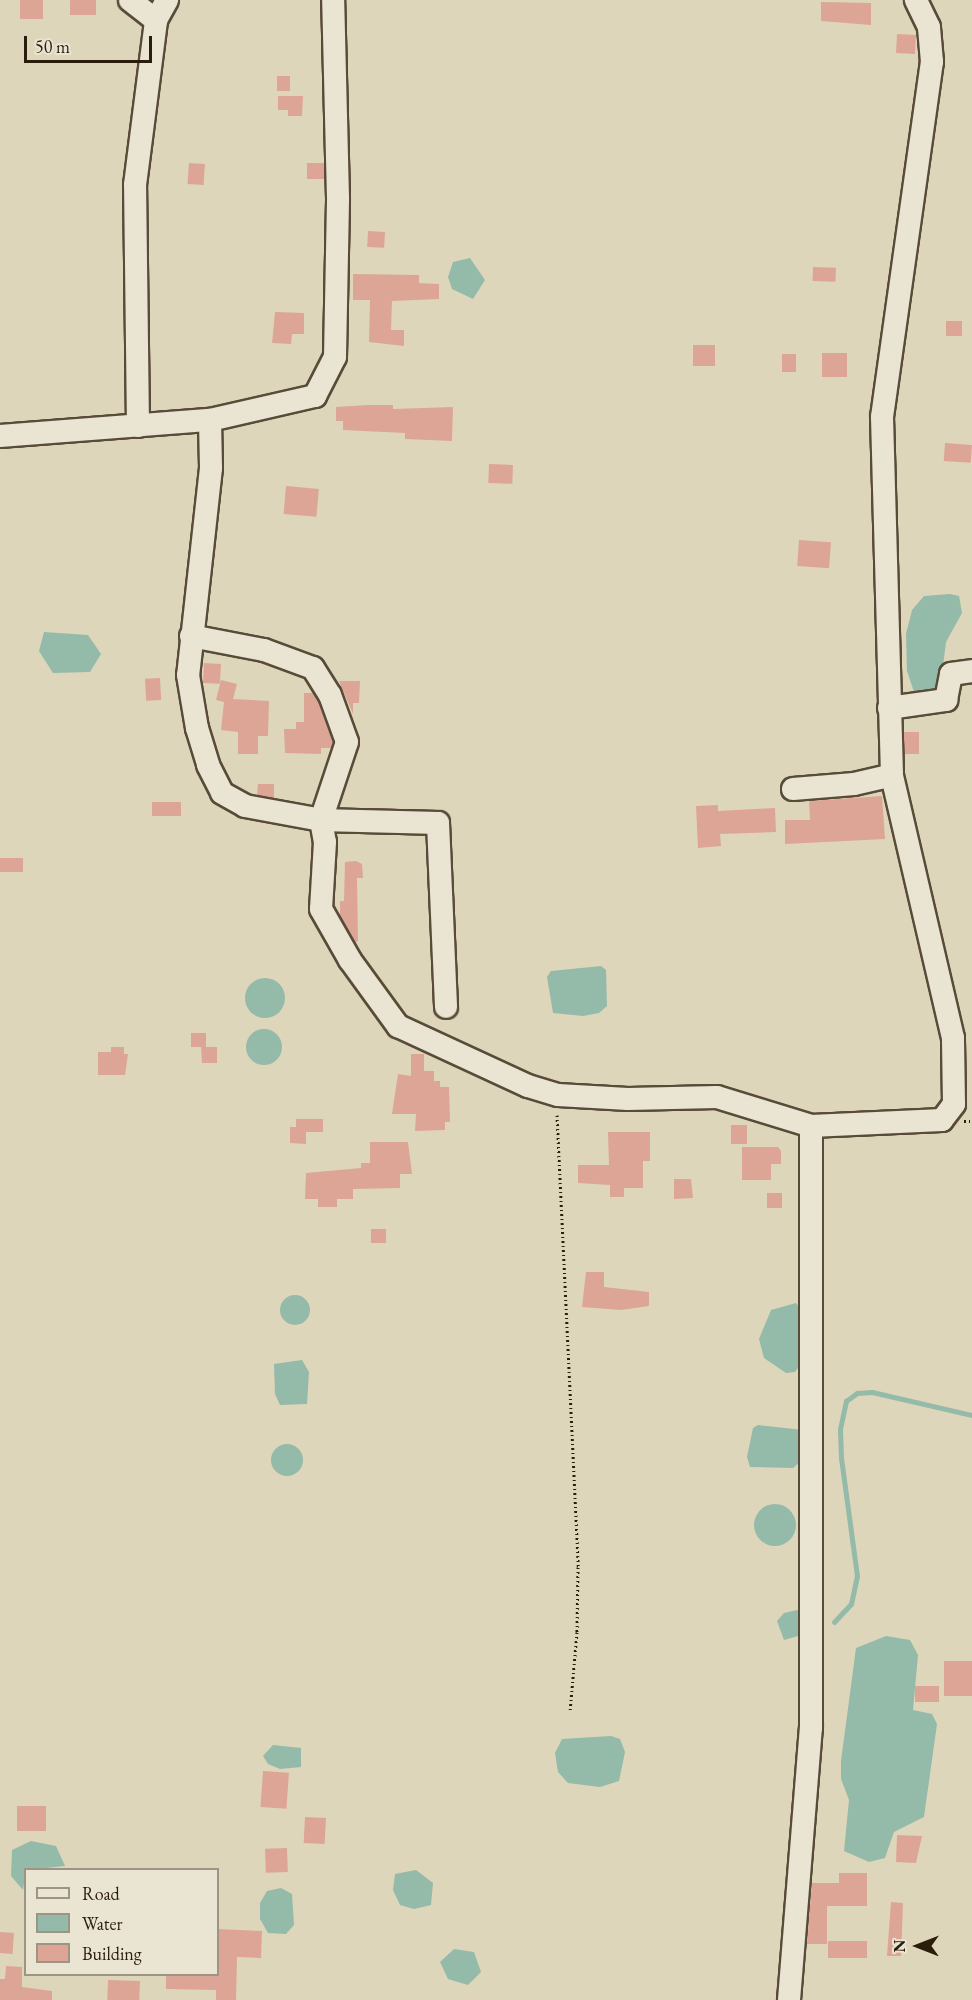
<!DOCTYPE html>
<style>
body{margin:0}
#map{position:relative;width:972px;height:2000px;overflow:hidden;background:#ded6ba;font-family:"EB Garamond",serif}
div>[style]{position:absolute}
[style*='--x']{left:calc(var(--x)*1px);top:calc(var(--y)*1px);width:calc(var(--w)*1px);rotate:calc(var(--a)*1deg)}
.water>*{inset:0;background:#94baa9}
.round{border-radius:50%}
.stream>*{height:5px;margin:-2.5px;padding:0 2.5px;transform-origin:2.5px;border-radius:2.5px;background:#94baa9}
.building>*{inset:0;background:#dda596;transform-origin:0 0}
.path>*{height:3px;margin-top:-1.5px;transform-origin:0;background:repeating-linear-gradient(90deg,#2b1d0c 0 1.5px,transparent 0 4.5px)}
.roads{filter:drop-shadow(2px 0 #584b38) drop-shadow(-2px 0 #584b38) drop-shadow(0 2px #584b38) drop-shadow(0 -2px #584b38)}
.minor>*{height:22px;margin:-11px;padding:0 11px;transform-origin:11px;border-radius:11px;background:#eae4d2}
span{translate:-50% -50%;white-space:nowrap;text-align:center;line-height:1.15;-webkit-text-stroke:4.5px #eae4d2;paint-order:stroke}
.legend{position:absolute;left:24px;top:1868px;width:195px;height:108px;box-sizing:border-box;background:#eae4d2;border:2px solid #9e9483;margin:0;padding:8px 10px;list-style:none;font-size:18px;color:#2b1d0c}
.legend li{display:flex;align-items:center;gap:12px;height:30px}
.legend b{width:30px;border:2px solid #9e9483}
.north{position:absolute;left:888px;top:1916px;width:60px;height:60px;-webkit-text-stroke:4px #eae4d2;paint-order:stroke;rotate:270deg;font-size:16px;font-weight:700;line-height:24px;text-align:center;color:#2b1d0c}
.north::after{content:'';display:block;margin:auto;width:21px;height:27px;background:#2b1d0c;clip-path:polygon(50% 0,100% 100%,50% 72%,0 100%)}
.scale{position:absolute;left:24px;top:36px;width:128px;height:27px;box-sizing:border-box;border:3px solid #2b1d0c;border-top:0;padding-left:8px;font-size:18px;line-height:21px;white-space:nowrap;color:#2b1d0c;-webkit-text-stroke:4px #eae4d2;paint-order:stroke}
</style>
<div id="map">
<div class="water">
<i style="clip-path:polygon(470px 258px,485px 280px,473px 299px,452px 289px,448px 277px,453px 262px)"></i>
<i style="clip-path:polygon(950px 594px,959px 596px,962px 613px,946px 642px,940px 690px,915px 695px,907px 671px,906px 634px,912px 610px,924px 596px)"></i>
<i style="clip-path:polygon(44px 632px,88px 635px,101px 654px,90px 672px,53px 673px,39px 651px)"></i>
<i style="clip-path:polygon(601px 966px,606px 970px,607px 1006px,599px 1013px,583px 1016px,553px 1013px,547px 977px,551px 971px)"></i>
<i class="round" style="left:245px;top:978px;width:40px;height:40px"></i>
<i class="round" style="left:246px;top:1029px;width:36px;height:36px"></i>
<i class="round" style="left:280px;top:1295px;width:30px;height:30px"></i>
<i style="clip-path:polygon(796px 1303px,803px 1312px,801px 1364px,795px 1372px,786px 1373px,764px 1358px,759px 1339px,771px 1310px)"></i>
<i style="clip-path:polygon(302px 1360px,309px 1372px,307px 1404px,280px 1405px,275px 1394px,274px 1364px)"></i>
<i style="clip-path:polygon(758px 1425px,803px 1430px,799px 1463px,793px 1468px,750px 1467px,747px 1457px,753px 1428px)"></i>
<i class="round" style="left:271px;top:1444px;width:32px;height:32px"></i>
<i class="round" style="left:754px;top:1504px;width:42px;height:42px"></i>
<i style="clip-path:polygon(797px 1610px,807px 1613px,805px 1634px,784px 1640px,777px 1621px,784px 1613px)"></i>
<i style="clip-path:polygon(886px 1636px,910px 1640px,918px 1655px,913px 1710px,932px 1714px,937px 1724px,924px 1817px,894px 1832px,885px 1858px,869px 1862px,844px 1851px,849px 1800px,841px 1779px,841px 1761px,856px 1648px)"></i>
<i style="clip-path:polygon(611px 1736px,620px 1739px,625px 1752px,619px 1781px,600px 1787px,568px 1783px,558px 1772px,555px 1753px,562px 1739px)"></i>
<i style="clip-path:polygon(273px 1745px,301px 1748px,301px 1767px,280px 1769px,268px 1764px,263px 1756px)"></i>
<i style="clip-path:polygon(31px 1841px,56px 1846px,65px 1866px,26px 1870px,23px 1890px,11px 1876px,12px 1850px)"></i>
<i style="clip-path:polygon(416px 1870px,433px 1883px,431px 1905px,414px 1909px,400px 1905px,393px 1890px,395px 1874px)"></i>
<i style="clip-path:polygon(281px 1888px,292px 1894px,294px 1925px,286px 1934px,268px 1933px,260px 1919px,260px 1903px,267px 1891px)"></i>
<i style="clip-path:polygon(454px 1949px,474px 1952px,481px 1972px,468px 1985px,448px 1979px,440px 1962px)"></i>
</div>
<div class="stream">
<i style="--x:834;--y:1622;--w:25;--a:-47"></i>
<i style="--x:851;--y:1604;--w:29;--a:-78"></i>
<i style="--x:857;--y:1576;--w:119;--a:-97.7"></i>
<i style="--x:841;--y:1458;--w:29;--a:-92"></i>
<i style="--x:840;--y:1429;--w:29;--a:-78"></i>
<i style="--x:846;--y:1401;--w:14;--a:-36"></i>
<i style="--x:857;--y:1393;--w:15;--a:-4"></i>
<i style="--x:872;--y:1392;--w:103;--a:13"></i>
</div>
<div class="building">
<i style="left:20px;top:0;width:23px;height:19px"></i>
<i style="left:70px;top:0;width:26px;height:15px"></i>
<i style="clip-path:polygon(821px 2px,871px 3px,871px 25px,821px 21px)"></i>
<i style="left:897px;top:34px;width:19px;height:19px;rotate:3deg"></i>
<i style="left:277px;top:76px;width:13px;height:15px"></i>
<i style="clip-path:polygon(278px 96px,303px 96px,302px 116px,288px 116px,288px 110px,278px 110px)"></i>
<i style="left:189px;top:163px;width:16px;height:21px;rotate:4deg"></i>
<i style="left:307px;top:163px;width:17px;height:16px"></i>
<i style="left:368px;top:231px;width:17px;height:16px;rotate:3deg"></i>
<i style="left:813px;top:267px;width:23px;height:14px;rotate:2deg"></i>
<i style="clip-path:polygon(353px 274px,419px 275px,419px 283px,439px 284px,439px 299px,392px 301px,391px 330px,404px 330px,404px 346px,369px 342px,370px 300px,353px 300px)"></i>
<i style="clip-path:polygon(275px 312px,304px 313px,304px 334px,292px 334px,291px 344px,272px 343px)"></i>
<i style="left:946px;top:321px;width:16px;height:15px"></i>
<i style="left:693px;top:345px;width:22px;height:21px"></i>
<i style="left:822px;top:353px;width:25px;height:24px"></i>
<i style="left:782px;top:354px;width:14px;height:18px"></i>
<i style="clip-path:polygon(368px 405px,393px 405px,393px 409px,453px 407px,452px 441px,405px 439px,405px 433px,343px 430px,343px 421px,336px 421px,336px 407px)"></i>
<i style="left:945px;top:443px;width:27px;height:18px;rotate:4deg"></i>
<i style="left:489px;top:464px;width:24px;height:19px;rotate:2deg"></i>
<i style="left:286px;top:486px;width:33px;height:28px;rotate:5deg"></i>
<i style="left:799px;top:540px;width:32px;height:26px;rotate:4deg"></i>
<i style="left:204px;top:663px;width:17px;height:20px;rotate:3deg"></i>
<i style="left:160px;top:678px;width:22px;height:15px;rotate:87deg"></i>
<i style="clip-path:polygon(221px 680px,237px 684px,233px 699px,269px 701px,268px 736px,258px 736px,258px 754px,238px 754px,238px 732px,221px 730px,224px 702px,216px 700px)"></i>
<i style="clip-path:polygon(339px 681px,360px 681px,359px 703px,353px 703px,353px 714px)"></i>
<i style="clip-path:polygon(304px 693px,313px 693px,318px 701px,333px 742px,331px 748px,321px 748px,321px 754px,285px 753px,284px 729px,296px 729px,296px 722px,304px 722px)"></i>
<i style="left:904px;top:732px;width:15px;height:22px"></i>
<i style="clip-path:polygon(258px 784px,274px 784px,274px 798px,257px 795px)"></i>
<i style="clip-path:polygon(882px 796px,885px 839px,785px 844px,785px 820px,810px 820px,809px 801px)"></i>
<i style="left:181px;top:802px;width:14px;height:29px;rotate:90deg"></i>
<i style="clip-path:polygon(718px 805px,718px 811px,775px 808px,776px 832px,720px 834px,721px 846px,698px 848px,696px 806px)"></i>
<i style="left:0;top:858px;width:23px;height:14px"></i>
<i style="clip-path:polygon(356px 861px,362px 864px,363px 878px,357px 878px,358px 941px,355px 942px,340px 916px,340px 901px,344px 901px,345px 862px)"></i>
<i style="clip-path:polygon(191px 1033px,206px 1033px,206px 1047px,217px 1047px,217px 1063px,202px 1063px,201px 1047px,191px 1047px)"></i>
<i style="clip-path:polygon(111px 1047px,124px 1047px,124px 1054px,128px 1054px,125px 1075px,98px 1075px,98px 1052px,111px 1052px)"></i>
<i style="clip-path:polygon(411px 1054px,424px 1054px,424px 1071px,434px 1071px,434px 1081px,440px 1081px,440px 1087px,449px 1087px,450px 1122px,445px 1122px,445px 1130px,415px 1131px,416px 1114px,392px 1114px,398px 1074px,411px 1076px)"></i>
<i style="clip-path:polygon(296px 1119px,323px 1119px,323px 1132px,306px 1132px,306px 1144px,290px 1143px,290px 1127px,296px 1127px)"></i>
<i style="left:731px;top:1125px;width:16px;height:19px"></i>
<i style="clip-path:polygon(608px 1132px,650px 1132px,650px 1161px,643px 1161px,643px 1188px,624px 1188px,624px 1197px,610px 1197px,610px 1185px,578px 1183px,578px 1165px,609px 1165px)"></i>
<i style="clip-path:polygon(370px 1142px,408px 1142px,412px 1174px,400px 1174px,400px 1188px,353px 1189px,353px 1199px,337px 1199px,337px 1207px,318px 1207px,318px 1199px,305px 1199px,306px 1173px,361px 1168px,361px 1163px,370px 1163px)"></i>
<i style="clip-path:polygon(742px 1147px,778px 1147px,781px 1151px,781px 1164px,771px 1164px,771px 1180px,742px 1180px)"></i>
<i style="clip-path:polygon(674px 1179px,691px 1179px,693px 1198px,674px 1199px)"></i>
<i style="left:782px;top:1193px;width:15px;height:15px;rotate:90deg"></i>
<i style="left:371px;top:1229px;width:15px;height:14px"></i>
<i style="clip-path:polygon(586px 1272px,604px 1272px,604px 1287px,649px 1292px,649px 1306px,621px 1310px,582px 1307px)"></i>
<i style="left:944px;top:1661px;width:28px;height:35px"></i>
<i style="left:915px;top:1686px;width:24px;height:16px"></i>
<i style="left:263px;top:1771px;width:26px;height:36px;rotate:4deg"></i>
<i style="left:46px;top:1806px;width:25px;height:29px;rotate:90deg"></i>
<i style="left:305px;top:1817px;width:21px;height:26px;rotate:3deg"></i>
<i style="clip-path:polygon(897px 1835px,922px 1836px,916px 1863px,896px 1862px)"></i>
<i style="left:287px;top:1848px;width:24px;height:22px;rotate:88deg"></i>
<i style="clip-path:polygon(839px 1873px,867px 1873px,867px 1906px,827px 1906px,827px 1944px,807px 1944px,812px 1883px,839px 1883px)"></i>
<i style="clip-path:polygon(891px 1902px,903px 1903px,901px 1956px,887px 1956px)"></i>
<i style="clip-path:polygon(218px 1929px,262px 1931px,261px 1958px,237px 1957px,236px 2000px,216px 2000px,216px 1990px,166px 1989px,166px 1974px,218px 1974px)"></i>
<i style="left:0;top:1932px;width:14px;height:21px;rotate:4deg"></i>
<i style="left:828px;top:1941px;width:39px;height:17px"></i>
<i style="clip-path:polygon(6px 1966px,22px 1967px,22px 1987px,52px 1991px,52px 2000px,0 2000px,0 1979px,5px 1979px)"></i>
<i style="left:108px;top:1980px;width:32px;height:20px;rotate:2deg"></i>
</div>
<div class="path">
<i style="--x:557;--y:1115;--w:452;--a:87.3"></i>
<i style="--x:578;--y:1567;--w:65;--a:90.9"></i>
<i style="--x:577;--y:1632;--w:80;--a:95"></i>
<i style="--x:964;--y:1121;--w:8;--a:0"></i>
</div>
<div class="roads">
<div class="minor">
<i style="--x:130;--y:0;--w:33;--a:38"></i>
<i style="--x:210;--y:420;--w:48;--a:88.8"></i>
<i style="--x:211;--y:468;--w:208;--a:96.3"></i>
<i style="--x:188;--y:675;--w:54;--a:80.4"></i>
<i style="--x:197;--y:728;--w:39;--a:73"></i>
<i style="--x:208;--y:765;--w:31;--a:63"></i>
<i style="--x:222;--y:793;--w:26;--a:29"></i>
<i style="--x:245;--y:806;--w:77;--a:10.4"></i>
<i style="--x:321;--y:820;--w:22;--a:80"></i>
<i style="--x:325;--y:842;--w:67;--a:93.4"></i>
<i style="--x:321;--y:909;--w:59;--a:60.4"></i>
<i style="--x:350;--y:960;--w:82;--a:54"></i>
<i style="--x:398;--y:1026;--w:143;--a:24.8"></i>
<i style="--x:528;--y:1086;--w:31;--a:17"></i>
<i style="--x:558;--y:1095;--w:70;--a:3.3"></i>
<i style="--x:628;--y:1099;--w:89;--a:-1.3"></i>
<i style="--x:717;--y:1097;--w:98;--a:17.1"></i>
<i style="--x:811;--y:1126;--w:131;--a:-2.6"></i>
<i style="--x:942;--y:1120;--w:20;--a:-53"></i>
<i style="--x:954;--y:1104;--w:66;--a:-90.9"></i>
<i style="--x:953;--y:1038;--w:270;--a:-103.1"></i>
<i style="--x:892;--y:775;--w:358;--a:-91.6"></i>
<i style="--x:882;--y:417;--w:359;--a:-82"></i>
<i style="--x:932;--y:62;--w:35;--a:-95"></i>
<i style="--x:929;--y:27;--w:30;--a:-116"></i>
<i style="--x:138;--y:426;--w:241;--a:-90.7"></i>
<i style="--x:135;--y:185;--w:166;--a:-82.7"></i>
<i style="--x:156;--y:20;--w:23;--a:-61"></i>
<i style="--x:0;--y:436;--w:211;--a:-4.4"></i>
<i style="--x:210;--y:420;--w:108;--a:-12.9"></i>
<i style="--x:315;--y:396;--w:44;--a:-62.9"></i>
<i style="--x:335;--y:357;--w:159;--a:-88.9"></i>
<i style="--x:338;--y:198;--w:198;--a:-91.4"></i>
<i style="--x:191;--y:636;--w:74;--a:10.9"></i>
<i style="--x:264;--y:650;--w:52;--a:20.2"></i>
<i style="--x:313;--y:668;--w:32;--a:58"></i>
<i style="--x:330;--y:695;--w:50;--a:70.1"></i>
<i style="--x:347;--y:742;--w:82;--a:108.4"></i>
<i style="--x:321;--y:820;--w:117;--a:1.5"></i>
<i style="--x:438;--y:823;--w:184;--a:87.5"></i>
<i style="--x:889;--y:708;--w:58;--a:-8"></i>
<i style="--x:946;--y:700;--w:26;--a:-79"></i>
<i style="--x:951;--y:674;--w:21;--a:-8"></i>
<i style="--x:793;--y:789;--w:61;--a:-4.7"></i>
<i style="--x:854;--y:784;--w:39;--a:-13"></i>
<i style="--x:789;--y:2000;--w:273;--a:-85.4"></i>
<i style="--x:811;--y:1728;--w:602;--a:-90"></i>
</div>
</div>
<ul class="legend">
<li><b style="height:8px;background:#eae4d2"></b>Road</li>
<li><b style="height:16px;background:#94baa9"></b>Water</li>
<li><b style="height:16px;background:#dda596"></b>Building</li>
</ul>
<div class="north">N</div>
<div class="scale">50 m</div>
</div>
